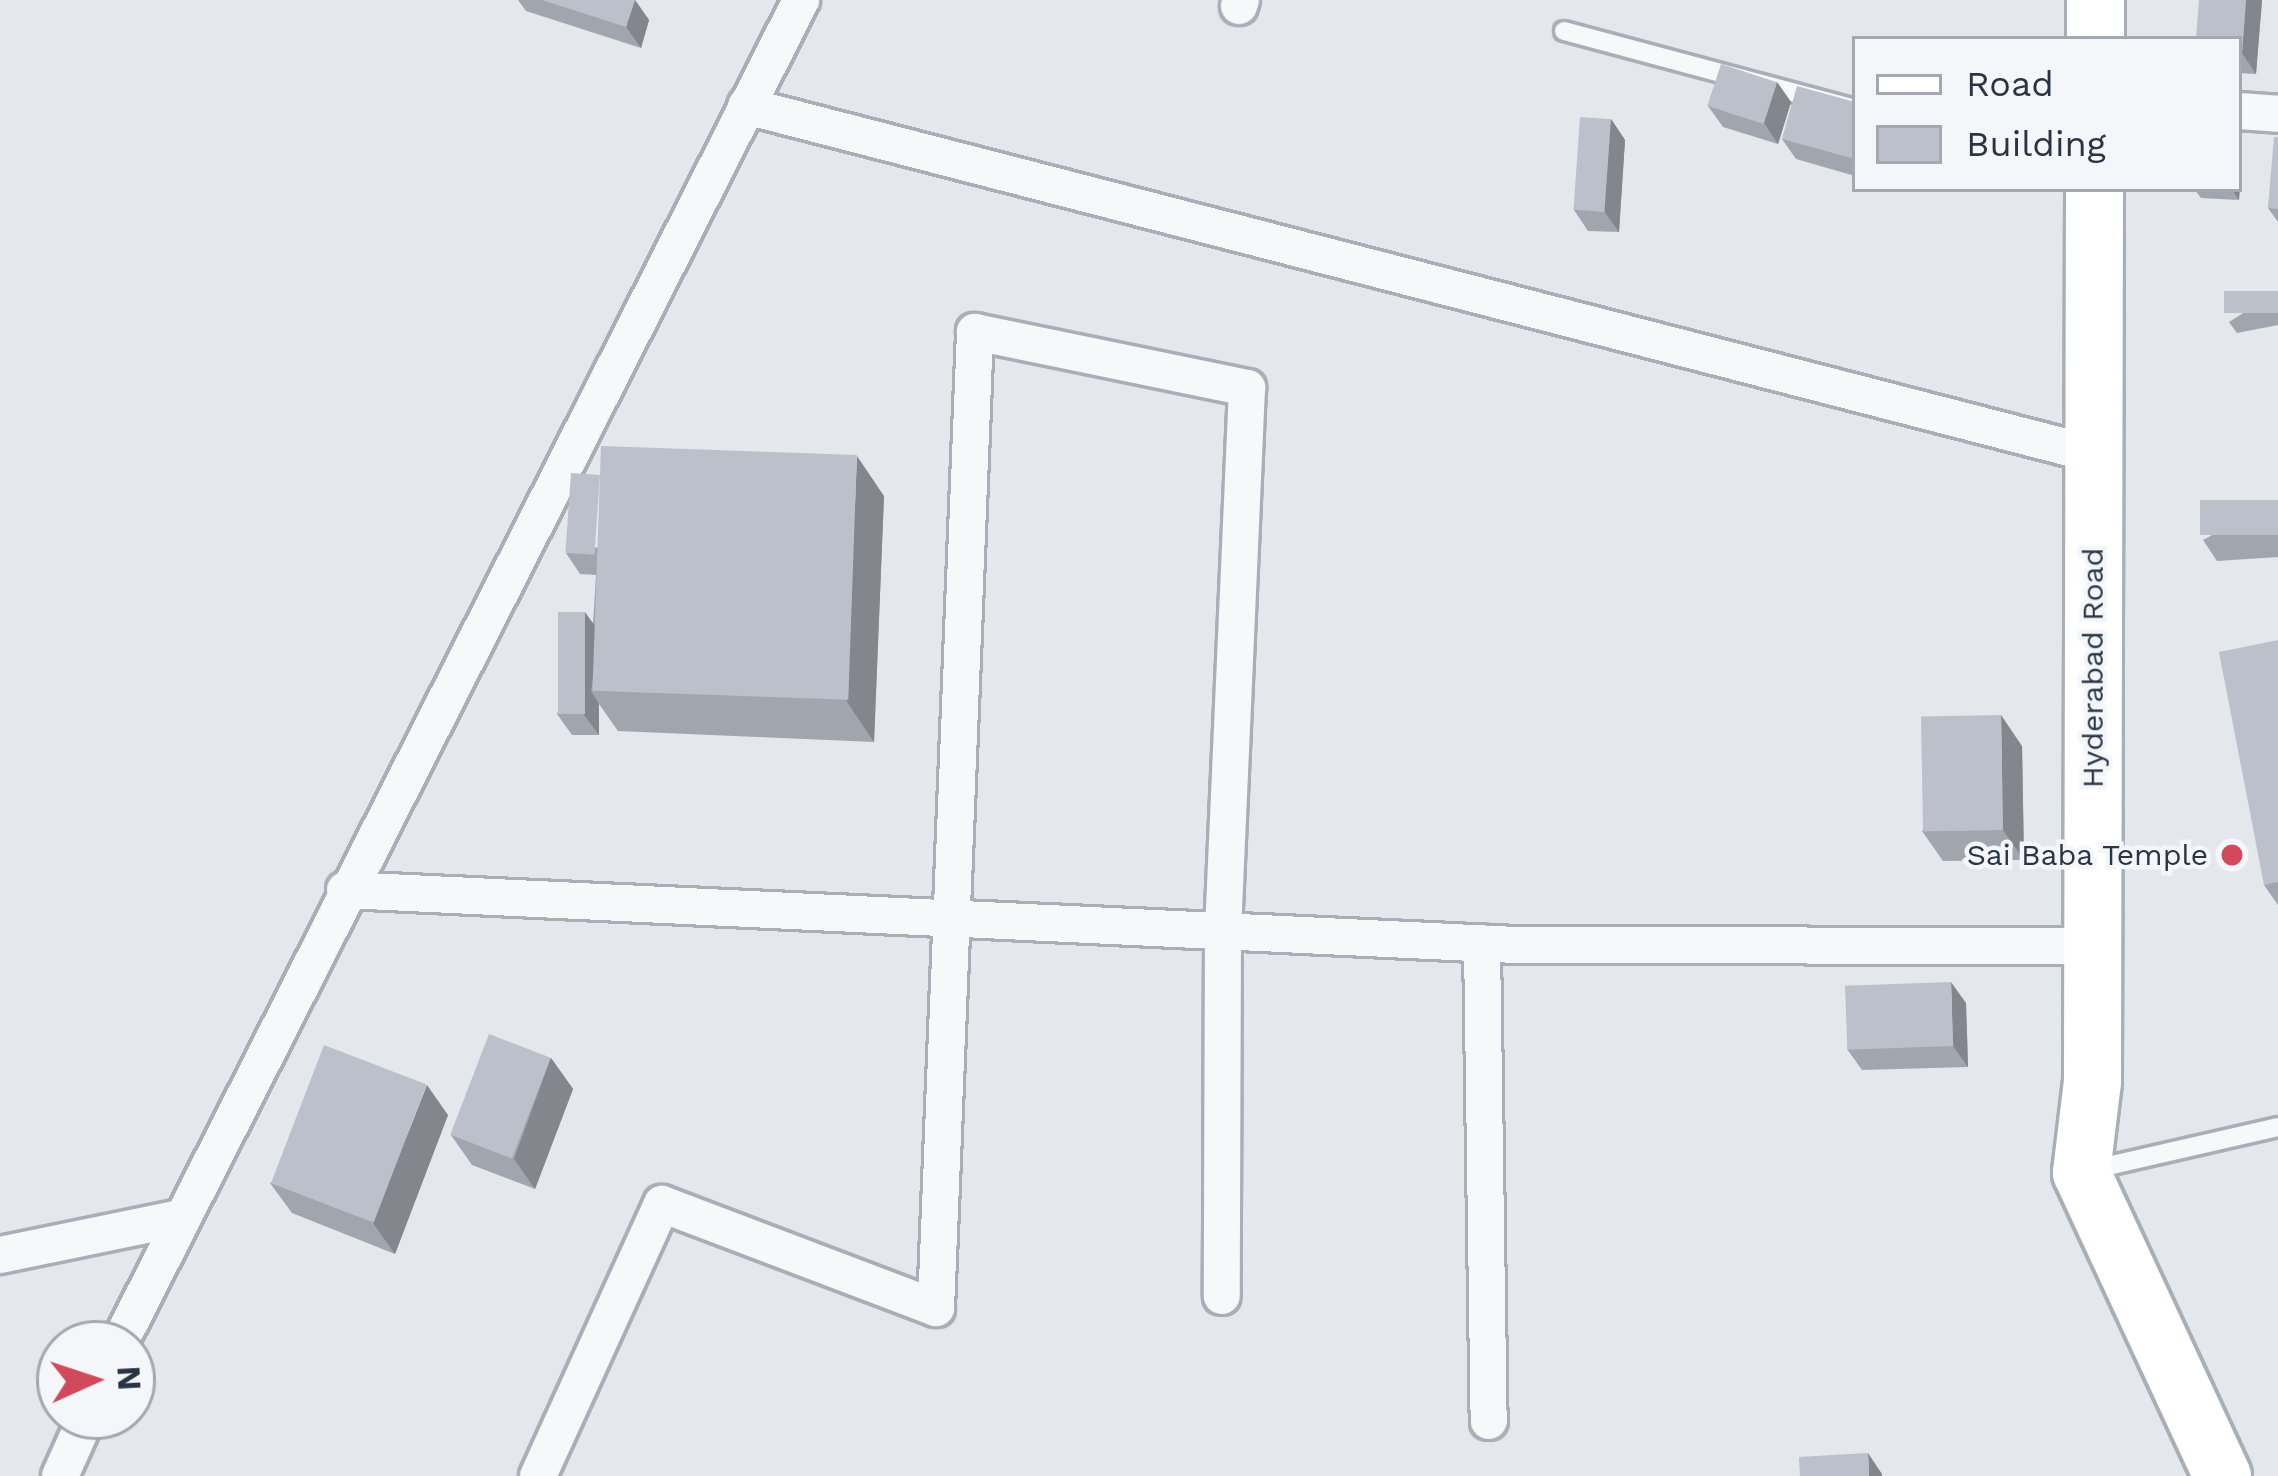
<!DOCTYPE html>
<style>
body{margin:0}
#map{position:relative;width:2278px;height:1476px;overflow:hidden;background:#e4e7ec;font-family:"Work Sans",sans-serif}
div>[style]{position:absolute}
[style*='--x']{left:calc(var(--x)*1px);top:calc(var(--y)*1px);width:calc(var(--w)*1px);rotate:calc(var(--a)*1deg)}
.roads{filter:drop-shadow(3px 0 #a9aeb7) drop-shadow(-3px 0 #a9aeb7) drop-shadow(0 3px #a9aeb7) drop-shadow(0 -3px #a9aeb7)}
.lane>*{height:18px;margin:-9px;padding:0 9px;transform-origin:9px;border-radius:9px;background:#f7f8fa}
.street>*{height:36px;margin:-18px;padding:0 18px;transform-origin:18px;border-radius:18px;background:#f7f8fa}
.primary>*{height:57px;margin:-28.5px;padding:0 28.5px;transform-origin:28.5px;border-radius:28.5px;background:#fff}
.wall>*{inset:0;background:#a1a5ae}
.shaded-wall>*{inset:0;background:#83868d}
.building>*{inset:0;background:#bbc0ca;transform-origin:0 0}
.dots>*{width:33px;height:33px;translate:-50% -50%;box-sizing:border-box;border:6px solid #f4f6f9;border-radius:50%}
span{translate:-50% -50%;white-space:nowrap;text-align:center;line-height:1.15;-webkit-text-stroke:9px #f4f6f9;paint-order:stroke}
.street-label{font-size:30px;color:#2b3445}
.poi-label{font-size:30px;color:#2b3445}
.right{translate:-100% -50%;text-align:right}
.legend{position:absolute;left:1852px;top:36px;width:390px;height:156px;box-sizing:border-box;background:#f4f6f9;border:3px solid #a4a8b1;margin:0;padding:15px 21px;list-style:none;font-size:36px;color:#2b3445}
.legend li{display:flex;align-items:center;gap:24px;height:60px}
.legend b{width:60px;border:3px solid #a4a8b1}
.north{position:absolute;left:36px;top:1320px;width:120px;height:120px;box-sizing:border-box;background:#f4f6f9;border:3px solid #a4a8b1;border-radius:50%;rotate:87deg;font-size:33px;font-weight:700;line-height:48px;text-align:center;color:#2b3445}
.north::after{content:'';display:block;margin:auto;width:42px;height:54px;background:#d1495b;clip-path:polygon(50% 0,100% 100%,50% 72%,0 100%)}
</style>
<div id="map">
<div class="roads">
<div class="lane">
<i style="--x:1564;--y:31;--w:301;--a:15"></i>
<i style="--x:2086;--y:1171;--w:197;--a:-12.9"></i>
</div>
<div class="street">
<i style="--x:1239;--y:6;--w:6;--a:-72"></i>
<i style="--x:746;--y:106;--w:1391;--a:14.49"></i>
<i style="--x:2239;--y:111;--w:39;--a:4"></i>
<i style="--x:345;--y:890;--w:1173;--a:2.69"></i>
<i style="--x:1517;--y:945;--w:575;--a:0.1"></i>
<i style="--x:1482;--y:943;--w:478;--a:89.2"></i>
<i style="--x:0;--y:1255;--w:180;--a:-11.6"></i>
<i style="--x:119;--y:1344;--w:1507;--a:-63.09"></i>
<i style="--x:60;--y:1476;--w:66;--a:-65.8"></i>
<i style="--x:538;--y:1476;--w:299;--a:-65.5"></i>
<i style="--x:662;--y:1204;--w:293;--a:20.8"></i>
<i style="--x:936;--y:1308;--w:977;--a:-87.71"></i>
<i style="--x:975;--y:332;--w:278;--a:11.6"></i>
<i style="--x:1247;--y:388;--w:544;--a:92.53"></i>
<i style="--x:1223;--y:931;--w:365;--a:90.2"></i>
</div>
<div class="primary">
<i style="--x:2095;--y:39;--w:39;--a:-90"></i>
<i style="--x:2094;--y:189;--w:892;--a:90.13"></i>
<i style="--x:2092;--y:1081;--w:92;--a:96.9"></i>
<i style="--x:2081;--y:1172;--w:335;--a:65.1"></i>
</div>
</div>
<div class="wall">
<i style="clip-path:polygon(518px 0,635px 0,649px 20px,641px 48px,526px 11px)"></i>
<i style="clip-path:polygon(2199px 0,2262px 0,2256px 74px,2239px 73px,2239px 39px)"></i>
<i style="clip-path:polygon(1777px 82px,1791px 102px,1778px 144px,1723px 127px,1708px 106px)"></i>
<i style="clip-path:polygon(1855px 102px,1855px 176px,1796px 159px,1782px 139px)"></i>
<i style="clip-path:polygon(1611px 119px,1625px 140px,1619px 232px,1588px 231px,1574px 210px)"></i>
<i style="clip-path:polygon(2278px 137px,2278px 222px,2268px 208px)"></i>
<i style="clip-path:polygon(2242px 156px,2239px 200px,2201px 198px,2194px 189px,2239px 189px)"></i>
<i style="clip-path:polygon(2278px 291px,2278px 325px,2237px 333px,2229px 322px)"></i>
<i style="clip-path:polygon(884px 496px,874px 742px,618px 731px,599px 704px,599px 735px,572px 735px,557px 714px,593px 624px,596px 575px,580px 574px,566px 553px)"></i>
<i style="clip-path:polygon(2278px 500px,2278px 557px,2217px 561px,2203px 540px)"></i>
<i style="clip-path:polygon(2278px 640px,2278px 905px,2264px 885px)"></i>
<i style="clip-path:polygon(2022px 746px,2024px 860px,1943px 861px,1922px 831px)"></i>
<i style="clip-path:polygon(1966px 1003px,1968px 1067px,1862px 1070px,1847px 1049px)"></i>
<i style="clip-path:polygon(551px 1058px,573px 1089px,535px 1189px,472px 1165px,451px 1135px)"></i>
<i style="clip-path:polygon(448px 1115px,395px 1254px,292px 1213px,270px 1183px)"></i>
</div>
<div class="shaded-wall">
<i style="clip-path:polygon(635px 0,649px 20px,641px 48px,626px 27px)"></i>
<i style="clip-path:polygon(2246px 0,2262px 0,2256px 74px,2242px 53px)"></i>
<i style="clip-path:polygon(1777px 82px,1791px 102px,1778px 144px,1764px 123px)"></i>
<i style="clip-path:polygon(1611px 119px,1625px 140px,1619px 232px,1604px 211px)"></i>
<i style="clip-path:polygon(2239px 151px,2242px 156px,2239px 200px,2232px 190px,2239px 189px)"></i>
<i style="clip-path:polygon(857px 456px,884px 496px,874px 742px,847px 702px)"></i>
<i style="clip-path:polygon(585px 612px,600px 633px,591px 691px,599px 704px,599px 735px,584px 715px)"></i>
<i style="clip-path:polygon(2001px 715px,2022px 746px,2024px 860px,2003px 830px)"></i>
<i style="clip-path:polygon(1951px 982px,1966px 1003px,1968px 1067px,1953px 1046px)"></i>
<i style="clip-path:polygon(551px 1058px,573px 1089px,535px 1189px,514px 1159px)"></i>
<i style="clip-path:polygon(427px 1085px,448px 1115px,395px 1254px,373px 1223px)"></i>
<i style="clip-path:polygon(1868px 1453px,1882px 1474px,1882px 1476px,1869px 1476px)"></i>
</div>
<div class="building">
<i style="clip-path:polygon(542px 0,635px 0,626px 27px)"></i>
<i style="clip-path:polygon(2199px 0,2246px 0,2242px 53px,2239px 53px,2239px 39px,2196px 39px)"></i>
<i style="left:1721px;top:64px;width:59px;height:44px;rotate:18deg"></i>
<i style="clip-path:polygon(1797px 86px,1855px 102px,1855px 159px,1782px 139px)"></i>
<i style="left:1580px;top:117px;width:31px;height:93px;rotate:4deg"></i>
<i style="clip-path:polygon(2274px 137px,2278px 137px,2278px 209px,2268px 208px)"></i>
<i style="left:2278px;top:291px;width:22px;height:54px;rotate:90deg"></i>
<i style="left:601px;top:446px;width:256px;height:245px;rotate:2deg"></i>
<i style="left:571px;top:473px;width:29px;height:80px;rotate:4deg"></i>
<i style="left:2278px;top:500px;width:35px;height:78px;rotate:90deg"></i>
<i style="left:558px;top:612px;width:27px;height:102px"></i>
<i style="clip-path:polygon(2278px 640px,2278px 882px,2264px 885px,2219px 652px)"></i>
<i style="left:2001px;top:715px;width:115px;height:80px;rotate:89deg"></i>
<i style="left:1951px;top:982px;width:64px;height:106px;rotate:88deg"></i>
<i style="left:489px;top:1034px;width:66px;height:108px;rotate:21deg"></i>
<i style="left:324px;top:1045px;width:110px;height:148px;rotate:21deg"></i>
<i style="clip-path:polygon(1868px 1453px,1869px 1476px,1800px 1476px,1799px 1457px)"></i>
</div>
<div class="dots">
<i style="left:2232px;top:855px;background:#d1495b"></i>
</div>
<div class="street-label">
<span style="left:2093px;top:668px;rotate:-90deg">Hyderabad Road</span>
</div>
<div class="poi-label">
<span class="right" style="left:2208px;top:855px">Sai Baba Temple</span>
</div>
<ul class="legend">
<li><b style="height:15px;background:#fff"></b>Road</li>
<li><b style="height:33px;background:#bbc0ca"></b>Building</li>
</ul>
<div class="north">N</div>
</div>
